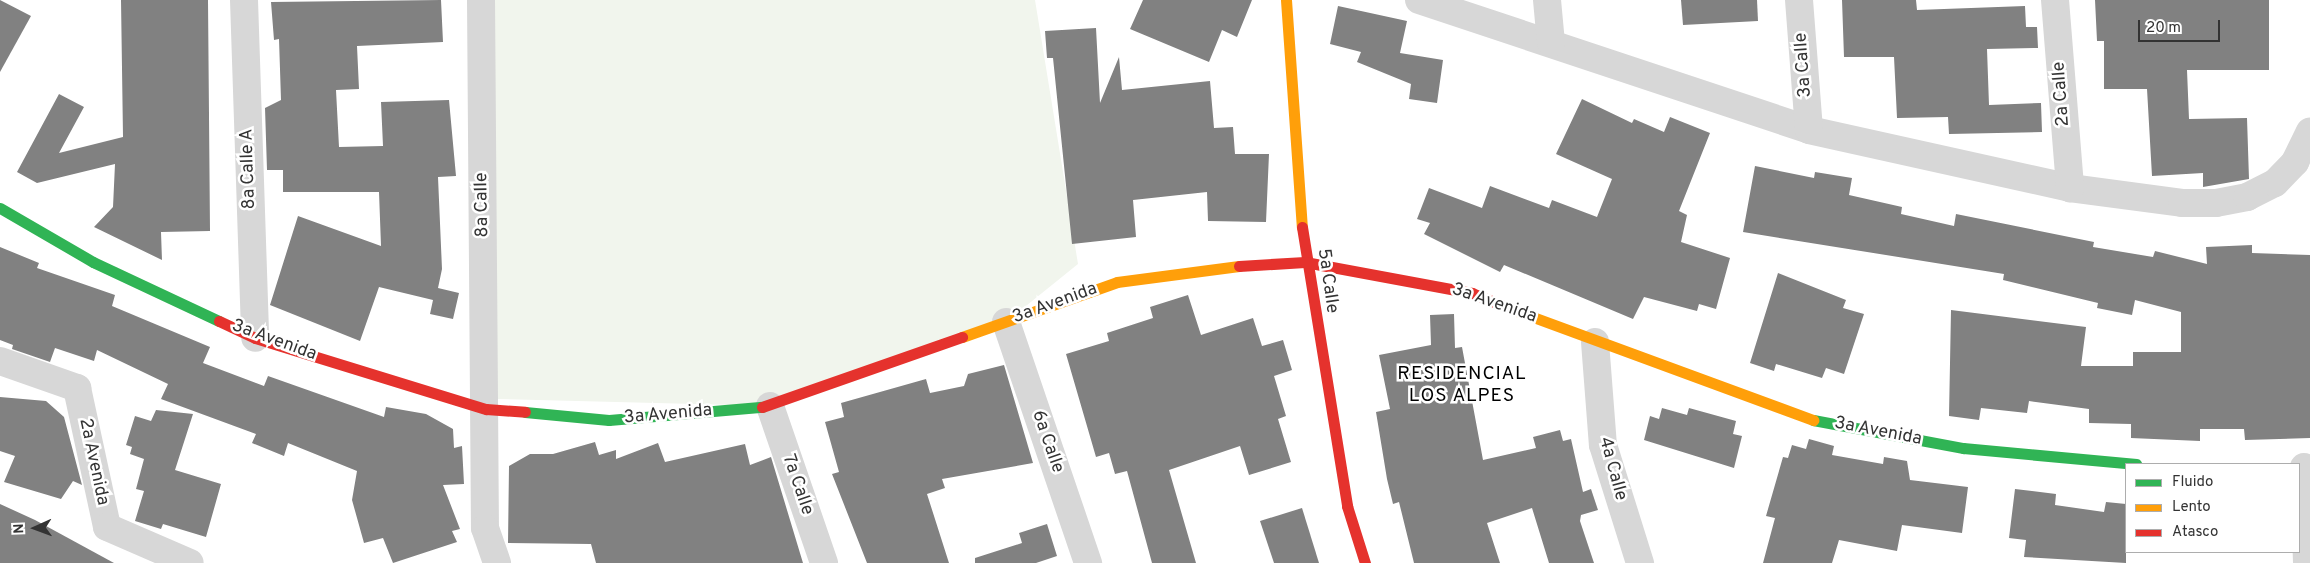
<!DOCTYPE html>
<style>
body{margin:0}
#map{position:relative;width:2310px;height:563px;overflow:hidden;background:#fff;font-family:Overpass,sans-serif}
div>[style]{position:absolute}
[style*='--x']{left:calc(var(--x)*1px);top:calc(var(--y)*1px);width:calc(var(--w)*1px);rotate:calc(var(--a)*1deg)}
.green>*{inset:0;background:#f1f5ed}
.building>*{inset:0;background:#818181}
.street>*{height:28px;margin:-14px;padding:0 14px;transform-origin:14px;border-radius:14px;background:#d7d7d7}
.fast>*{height:11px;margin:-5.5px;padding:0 5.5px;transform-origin:5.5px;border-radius:5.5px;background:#30b455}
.slow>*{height:11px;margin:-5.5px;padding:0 5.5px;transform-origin:5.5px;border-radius:5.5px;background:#ff9f0a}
.jam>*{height:11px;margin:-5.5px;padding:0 5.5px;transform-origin:5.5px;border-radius:5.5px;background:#e5322d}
span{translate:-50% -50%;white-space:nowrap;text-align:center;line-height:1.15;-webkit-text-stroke:5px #fff;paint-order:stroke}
.street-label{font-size:18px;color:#333}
.neighbourhood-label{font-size:19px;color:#000;letter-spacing:1px}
.legend{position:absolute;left:2125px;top:463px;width:175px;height:90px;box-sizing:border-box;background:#fff;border:1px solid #adadad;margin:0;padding:6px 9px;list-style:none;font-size:15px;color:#333}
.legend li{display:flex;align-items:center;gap:10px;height:25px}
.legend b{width:25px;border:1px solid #adadad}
.north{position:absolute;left:10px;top:503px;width:50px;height:50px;-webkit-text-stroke:4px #fff;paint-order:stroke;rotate:268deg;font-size:14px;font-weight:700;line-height:20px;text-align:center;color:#333}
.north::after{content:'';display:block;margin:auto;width:18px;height:22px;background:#333;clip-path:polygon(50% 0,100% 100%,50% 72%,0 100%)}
.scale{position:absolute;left:2138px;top:20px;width:82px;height:22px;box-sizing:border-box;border:2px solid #333;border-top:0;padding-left:6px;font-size:15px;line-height:18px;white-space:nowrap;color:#333;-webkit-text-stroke:4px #fff;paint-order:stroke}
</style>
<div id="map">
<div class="green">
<i style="clip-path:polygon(491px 0,1035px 0,1078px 264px,1006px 322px,770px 406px,497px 399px)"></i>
</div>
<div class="building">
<i style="clip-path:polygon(0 0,31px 16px,0 72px)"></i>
<i style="clip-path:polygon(121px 0,208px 0,210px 231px,161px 232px,162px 260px,94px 227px,113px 207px,115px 164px,37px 183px,17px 172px,59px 94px,84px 107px,59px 153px,123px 137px)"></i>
<i style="clip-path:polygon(441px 0,443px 42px,357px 46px,359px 89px,336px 90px,339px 147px,383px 146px,381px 102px,449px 100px,456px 176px,438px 177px,442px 269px,438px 288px,459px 293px,453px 319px,430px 314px,433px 300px,379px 287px,360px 341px,270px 305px,298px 216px,381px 246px,379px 192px,283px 192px,283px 170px,267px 170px,265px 108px,281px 100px,279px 39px,274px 40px,271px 2px)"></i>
<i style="clip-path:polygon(1143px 0,1252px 0,1237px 37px,1222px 30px,1209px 62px,1130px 29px)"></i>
<i style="clip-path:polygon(1681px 0,1757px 0,1758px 21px,1683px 25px)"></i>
<i style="clip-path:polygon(1842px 0,1916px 0,1917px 10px,2025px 6px,2026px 27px,2037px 27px,2038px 48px,1987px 49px,1989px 105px,2041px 103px,2042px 132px,1949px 134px,1948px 117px,1897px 118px,1894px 57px,1844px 57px)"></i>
<i style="clip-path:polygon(2095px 0,2269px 0,2269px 70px,2187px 70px,2189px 119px,2247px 118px,2249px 179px,2203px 187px,2203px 173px,2152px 176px,2147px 89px,2104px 89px,2104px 41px,2097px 41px)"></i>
<i style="clip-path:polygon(1338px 6px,1407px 21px,1400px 53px,1443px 60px,1437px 103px,1409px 99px,1411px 84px,1357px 62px,1361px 52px,1330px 44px)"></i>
<i style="clip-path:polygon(1096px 28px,1100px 103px,1119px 57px,1122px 90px,1210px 81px,1214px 128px,1233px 127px,1235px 154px,1269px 154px,1266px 222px,1208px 221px,1207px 192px,1133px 200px,1136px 237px,1072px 244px,1053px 58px,1047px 58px,1045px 31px)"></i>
<i style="clip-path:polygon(1582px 99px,1632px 123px,1634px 119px,1664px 132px,1670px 117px,1710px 133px,1679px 211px,1687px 215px,1681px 242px,1730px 258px,1716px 309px,1699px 304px,1697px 311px,1644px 297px,1633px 319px,1504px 265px,1500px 272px,1424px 234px,1430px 223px,1417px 219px,1429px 188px,1482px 208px,1490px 186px,1549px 208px,1552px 200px,1597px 217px,1612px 179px,1556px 154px)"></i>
<i style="clip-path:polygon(1755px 166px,1814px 178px,1815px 172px,1852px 178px,1849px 195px,1902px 207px,1901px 214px,1954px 226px,1956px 214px,2094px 242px,2093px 247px,2153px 257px,2155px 251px,2207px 264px,2206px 247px,2252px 245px,2252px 253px,2310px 255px,2310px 438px,2245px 440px,2244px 429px,2200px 429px,2200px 441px,2131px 438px,2131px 424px,2089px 423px,2089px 409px,2029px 401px,2027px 413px,1981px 408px,1979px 420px,1949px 416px,1951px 310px,2086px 327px,2081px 366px,2133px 366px,2133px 352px,2181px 352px,2181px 312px,2135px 300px,2132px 315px,2097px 308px,2098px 303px,2003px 280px,2004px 274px,1743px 232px)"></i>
<i style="clip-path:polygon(0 247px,39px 263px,37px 268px,115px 295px,112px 306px,210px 347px,203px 363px,264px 386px,268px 376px,384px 417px,386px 407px,426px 414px,453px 429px,454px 448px,462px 446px,464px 484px,443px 485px,460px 529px,452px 531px,457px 542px,393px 563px,383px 538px,364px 543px,352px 500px,357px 471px,288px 443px,284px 456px,252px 443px,256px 434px,161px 399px,168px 384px,97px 350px,94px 361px,55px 348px,50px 362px,12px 349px,13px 345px,0 340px)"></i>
<i style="clip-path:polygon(1778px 273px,1846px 300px,1843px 308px,1864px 314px,1844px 374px,1826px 368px,1822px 378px,1776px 364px,1774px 371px,1750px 363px)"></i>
<i style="clip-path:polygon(1188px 295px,1201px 335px,1253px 318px,1262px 346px,1283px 340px,1292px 370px,1274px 376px,1286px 416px,1278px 419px,1291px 462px,1249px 475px,1240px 446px,1169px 470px,1196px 563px,1152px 563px,1127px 471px,1115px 474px,1109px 453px,1096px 457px,1066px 354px,1109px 341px,1107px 333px,1153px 318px,1150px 307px)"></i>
<i style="clip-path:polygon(1454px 314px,1455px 348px,1462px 347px,1483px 460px,1536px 448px,1533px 437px,1560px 430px,1563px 441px,1571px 439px,1583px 492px,1591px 489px,1598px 510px,1581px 515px,1580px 521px,1594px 563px,1549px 563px,1532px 508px,1487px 523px,1500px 563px,1414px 563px,1399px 502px,1393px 504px,1387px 479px,1376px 412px,1390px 409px,1379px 355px,1431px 345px,1430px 315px)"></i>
<i style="clip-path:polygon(1004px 365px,1033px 463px,942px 479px,945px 488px,927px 494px,949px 563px,867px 563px,832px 474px,839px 472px,825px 422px,844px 417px,841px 403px,926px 379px,930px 393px,964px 386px,968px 374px)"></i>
<i style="clip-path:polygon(0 397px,46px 401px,64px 417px,82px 485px,73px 481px,61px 499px,4px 482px,15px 456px,0 451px)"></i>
<i style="clip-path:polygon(1662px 408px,1687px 415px,1689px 408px,1736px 421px,1733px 434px,1742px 436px,1734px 468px,1644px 440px,1650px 416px,1659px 419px)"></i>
<i style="clip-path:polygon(156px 410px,193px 414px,175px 470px,221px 484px,206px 537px,163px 524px,161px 529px,135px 521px,144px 491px,136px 489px,144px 459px,130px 454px,132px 447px,126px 445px,135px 416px,151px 421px)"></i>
<i style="clip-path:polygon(1809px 439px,1834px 446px,1832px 455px,1883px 464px,1884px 457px,1907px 461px,1910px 480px,1968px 487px,1962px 533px,1902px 525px,1897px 551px,1839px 540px,1832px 563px,1763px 563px,1775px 518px,1766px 516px,1783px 457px,1788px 458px,1792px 445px,1806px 449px)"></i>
<i style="clip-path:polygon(595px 442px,599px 455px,616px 450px,616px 459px,658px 443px,665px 462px,745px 444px,750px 465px,771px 457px,803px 563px,596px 563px,591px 544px,508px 543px,509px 466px,530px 454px,553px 454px)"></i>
<i style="clip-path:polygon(2015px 489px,2056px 494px,2055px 505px,2104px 512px,2106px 502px,2126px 504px,2126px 563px,2024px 557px,2026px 540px,2009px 538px)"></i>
<i style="clip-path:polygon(0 504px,35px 520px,114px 563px,0 563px)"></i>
<i style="clip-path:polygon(1302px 508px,1319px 563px,1274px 563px,1260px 521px)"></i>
<i style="clip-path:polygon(1047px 524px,1057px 556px,1036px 563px,975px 563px,975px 558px,1022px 543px,1019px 533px)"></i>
</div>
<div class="street">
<i style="--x:244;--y:0;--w:338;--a:88.1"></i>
<i style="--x:481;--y:0;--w:528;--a:89.57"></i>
<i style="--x:485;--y:528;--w:37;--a:71"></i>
<i style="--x:1419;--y:0;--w:411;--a:18.4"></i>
<i style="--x:1809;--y:130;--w:267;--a:12.5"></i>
<i style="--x:2070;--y:188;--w:113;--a:7.6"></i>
<i style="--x:2182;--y:203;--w:34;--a:0"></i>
<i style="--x:2216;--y:203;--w:32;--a:-11"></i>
<i style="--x:2247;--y:197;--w:31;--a:-27"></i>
<i style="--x:2275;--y:183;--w:29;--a:-46"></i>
<i style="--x:2295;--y:162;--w:34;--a:-64"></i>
<i style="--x:1547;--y:0;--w:43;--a:84.7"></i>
<i style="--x:1799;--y:0;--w:130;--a:85.6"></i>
<i style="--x:2055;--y:0;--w:189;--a:85.4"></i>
<i style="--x:1006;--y:322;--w:255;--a:71.2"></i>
<i style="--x:1595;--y:342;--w:103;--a:85.6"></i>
<i style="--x:1603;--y:445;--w:124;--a:72.6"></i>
<i style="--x:0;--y:361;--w:82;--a:19.3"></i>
<i style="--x:77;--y:388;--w:142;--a:77.8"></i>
<i style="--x:107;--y:527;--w:90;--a:23.4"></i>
<i style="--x:770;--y:406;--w:166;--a:71"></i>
<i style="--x:2304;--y:467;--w:96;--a:88.2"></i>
</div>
<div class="fast">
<i style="--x:0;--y:208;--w:108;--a:30.1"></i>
<i style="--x:93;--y:262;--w:139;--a:25.1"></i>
<i style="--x:525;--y:412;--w:84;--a:5.4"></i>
<i style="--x:609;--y:420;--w:154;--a:-4.9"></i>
<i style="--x:1813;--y:420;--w:153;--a:10.6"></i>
<i style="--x:1963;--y:448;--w:174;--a:5.3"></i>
</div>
<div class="slow">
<i style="--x:1286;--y:0;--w:228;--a:86"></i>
<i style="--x:1514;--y:310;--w:319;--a:20.2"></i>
<i style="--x:962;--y:337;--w:164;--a:-19.5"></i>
<i style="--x:1117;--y:282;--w:123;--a:-7.5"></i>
</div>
<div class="jam">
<i style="--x:1302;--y:227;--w:283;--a:80.8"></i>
<i style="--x:1347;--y:506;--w:60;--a:72.5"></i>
<i style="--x:1239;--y:266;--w:66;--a:-3.5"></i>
<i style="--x:1305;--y:262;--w:170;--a:10.5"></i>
<i style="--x:1472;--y:293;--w:45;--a:22"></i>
<i style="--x:219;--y:321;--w:40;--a:25"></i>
<i style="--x:255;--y:338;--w:242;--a:17.1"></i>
<i style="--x:486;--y:409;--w:39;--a:4"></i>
<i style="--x:762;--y:407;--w:212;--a:-19.3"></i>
</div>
<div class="street-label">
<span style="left:1804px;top:65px;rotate:-94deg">3a Calle</span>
<span style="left:2062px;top:94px;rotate:-94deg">2a Calle</span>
<span style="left:249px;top:169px;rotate:-92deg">8a Calle A</span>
<span style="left:483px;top:205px;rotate:-91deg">8a Calle</span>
<span style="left:1327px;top:281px;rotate:82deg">5a Calle</span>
<span style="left:1055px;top:304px;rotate:-20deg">3a Avenida</span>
<span style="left:1494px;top:304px;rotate:19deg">3a Avenida</span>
<span style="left:274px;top:341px;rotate:20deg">3a Avenida</span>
<span style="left:668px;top:415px;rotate:-5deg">3a Avenida</span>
<span style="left:1878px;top:432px;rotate:11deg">3a Avenida</span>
<span style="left:1047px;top:442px;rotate:71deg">6a Calle</span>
<span style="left:93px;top:462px;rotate:78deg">2a Avenida</span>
<span style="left:1612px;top:469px;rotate:75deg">4a Calle</span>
<span style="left:797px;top:485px;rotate:71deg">7a Calle</span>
</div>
<div class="neighbourhood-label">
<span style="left:1462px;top:386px">RESIDENCIAL<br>LOS ALPES</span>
</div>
<ul class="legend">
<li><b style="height:6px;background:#30b455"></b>Fluido</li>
<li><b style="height:6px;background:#ff9f0a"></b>Lento</li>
<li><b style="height:6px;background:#e5322d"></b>Atasco</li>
</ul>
<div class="north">N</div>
<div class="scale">20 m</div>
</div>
